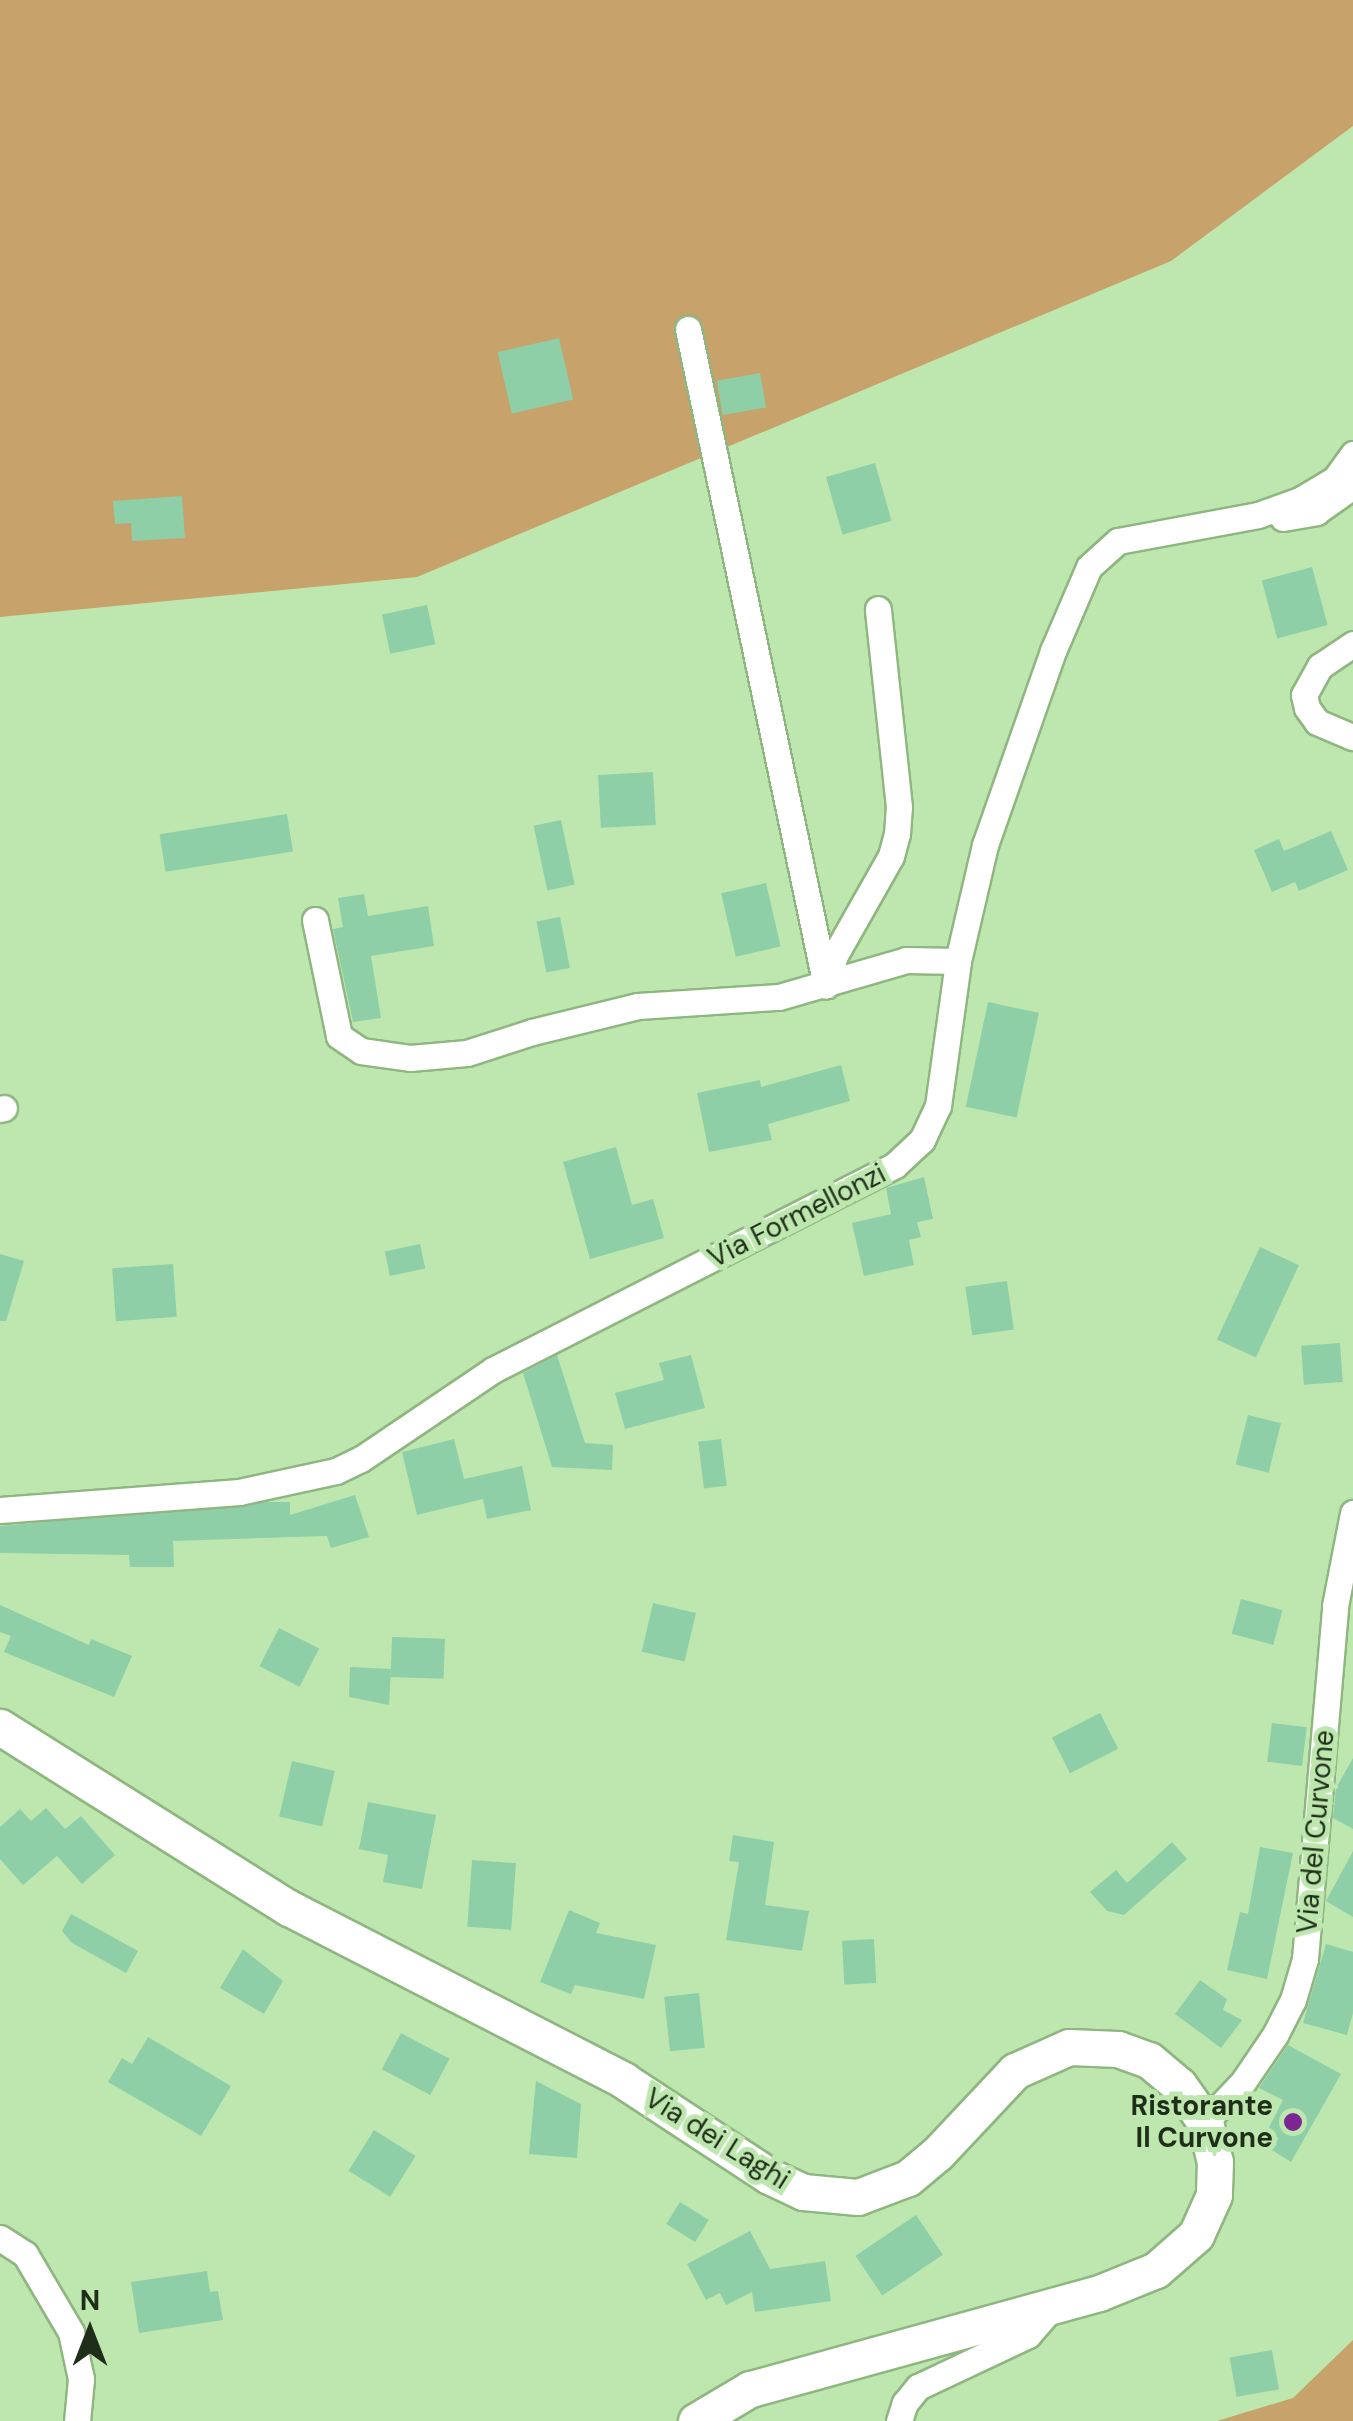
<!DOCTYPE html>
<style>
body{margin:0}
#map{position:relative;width:1353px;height:2421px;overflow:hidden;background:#bee7af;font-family:"DM Sans",sans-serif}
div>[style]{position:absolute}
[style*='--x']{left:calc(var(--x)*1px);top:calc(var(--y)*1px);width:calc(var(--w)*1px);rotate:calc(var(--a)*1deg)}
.forest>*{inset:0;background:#c7a26a}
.building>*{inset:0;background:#8ecfa8;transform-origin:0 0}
.roads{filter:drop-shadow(2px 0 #8fb680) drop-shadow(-2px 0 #8fb680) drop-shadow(0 2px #8fb680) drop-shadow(0 -2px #8fb680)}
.minor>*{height:25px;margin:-12.5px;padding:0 12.5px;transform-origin:12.5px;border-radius:12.5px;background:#fff}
.secondary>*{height:35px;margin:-17.5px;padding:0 17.5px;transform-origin:17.5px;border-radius:17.5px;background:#fff}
.dots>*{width:28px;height:28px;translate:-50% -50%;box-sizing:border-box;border:5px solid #bee7af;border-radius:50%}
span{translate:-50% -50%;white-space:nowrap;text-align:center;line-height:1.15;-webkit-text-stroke:10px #bee7af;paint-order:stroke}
.street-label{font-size:28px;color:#1e2e18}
.poi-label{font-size:28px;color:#1e2e18;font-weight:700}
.right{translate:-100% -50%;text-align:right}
.north{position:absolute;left:40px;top:2281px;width:100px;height:100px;-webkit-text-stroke:8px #bee7af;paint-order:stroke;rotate:0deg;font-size:28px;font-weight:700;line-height:40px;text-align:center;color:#1e2e18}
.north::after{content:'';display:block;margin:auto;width:35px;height:45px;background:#1e2e18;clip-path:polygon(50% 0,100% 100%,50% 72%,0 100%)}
</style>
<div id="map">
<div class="forest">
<i style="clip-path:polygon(0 0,1353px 0,1353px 126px,1171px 261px,417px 577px,0 617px)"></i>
<i style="clip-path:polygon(1353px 2340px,1353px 2421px,1217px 2421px,1293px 2398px)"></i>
</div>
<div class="building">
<i style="left:559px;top:338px;width:63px;height:63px;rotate:77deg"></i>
<i style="left:760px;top:373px;width:35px;height:44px;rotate:80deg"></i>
<i style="left:875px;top:463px;width:60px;height:51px;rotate:74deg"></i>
<i style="clip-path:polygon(182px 496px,185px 538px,132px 541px,131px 523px,115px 524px,113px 501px)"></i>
<i style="left:1312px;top:567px;width:60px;height:52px;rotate:75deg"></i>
<i style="left:427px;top:605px;width:40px;height:46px;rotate:78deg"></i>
<i style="left:653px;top:772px;width:53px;height:55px;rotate:87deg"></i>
<i style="left:287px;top:814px;width:38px;height:129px;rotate:81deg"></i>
<i style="left:561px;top:820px;width:66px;height:28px;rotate:78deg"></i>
<i style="clip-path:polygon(1331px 831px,1348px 870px,1299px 891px,1295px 882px,1272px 892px,1254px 850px,1279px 839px,1284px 851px)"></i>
<i style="left:766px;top:883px;width:65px;height:46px;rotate:77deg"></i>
<i style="clip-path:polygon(364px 894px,368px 916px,428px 906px,434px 946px,371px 956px,381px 1018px,353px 1022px,333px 929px,343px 927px,338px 898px)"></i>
<i style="left:560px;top:917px;width:52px;height:24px;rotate:79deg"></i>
<i style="left:988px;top:1002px;width:52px;height:107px;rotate:12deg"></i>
<i style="clip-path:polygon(841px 1065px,850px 1101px,768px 1124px,772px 1140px,709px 1152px,697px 1093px,760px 1080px,761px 1087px)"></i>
<i style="clip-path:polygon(616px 1147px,632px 1205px,653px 1199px,664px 1238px,590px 1259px,563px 1162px)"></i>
<i style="clip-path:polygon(924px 1177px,933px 1219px,917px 1222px,921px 1237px,909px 1240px,914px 1265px,864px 1276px,852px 1223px,891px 1214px,886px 1188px)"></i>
<i style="left:420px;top:1244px;width:25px;height:36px;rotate:78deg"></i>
<i style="left:1260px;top:1247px;width:43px;height:102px;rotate:25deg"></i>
<i style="clip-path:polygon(0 1254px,24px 1261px,6px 1321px,0 1321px)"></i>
<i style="left:173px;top:1264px;width:53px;height:61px;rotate:86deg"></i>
<i style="left:1007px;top:1281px;width:49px;height:42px;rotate:82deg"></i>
<i style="left:1340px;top:1343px;width:39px;height:39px;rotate:86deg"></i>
<i style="clip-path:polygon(557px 1355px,585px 1443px,613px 1445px,612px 1470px,552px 1467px,523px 1373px)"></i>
<i style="clip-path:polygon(691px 1355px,705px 1408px,625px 1429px,615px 1393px,664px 1380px,659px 1363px)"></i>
<i style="left:1248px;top:1415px;width:34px;height:51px;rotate:14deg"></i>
<i style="clip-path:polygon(454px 1439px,464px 1479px,522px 1466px,531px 1510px,487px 1519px,483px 1499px,417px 1515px,402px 1452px)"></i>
<i style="left:721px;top:1439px;width:47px;height:23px;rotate:83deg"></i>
<i style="clip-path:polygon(355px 1495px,369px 1537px,331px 1548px,327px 1536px,173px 1541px,174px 1567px,130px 1567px,129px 1555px,0 1553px,0 1526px,268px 1502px,290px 1502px,290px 1515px)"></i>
<i style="left:1241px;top:1599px;width:43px;height:36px;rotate:15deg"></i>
<i style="left:653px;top:1603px;width:44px;height:50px;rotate:13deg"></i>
<i style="clip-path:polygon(0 1605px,89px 1645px,91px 1639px,132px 1656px,114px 1697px,4px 1652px,11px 1636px,0 1632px)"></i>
<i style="left:279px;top:1628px;width:45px;height:43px;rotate:27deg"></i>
<i style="left:392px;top:1637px;width:53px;height:40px;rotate:2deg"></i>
<i style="clip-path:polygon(350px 1667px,391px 1669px,389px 1705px,349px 1697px)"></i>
<i style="left:1100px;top:1713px;width:40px;height:54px;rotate:63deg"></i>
<i style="left:1272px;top:1723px;width:35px;height:39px;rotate:7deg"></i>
<i style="clip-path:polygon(1353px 1758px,1353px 1829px,1333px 1818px,1336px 1788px)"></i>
<i style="left:292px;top:1761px;width:44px;height:57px;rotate:13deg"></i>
<i style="clip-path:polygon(368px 1802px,436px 1815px,422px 1889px,383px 1882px,388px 1855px,359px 1849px)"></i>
<i style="clip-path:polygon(46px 1808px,65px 1829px,81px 1816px,115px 1855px,82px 1884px,57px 1856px,23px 1885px,0 1859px,0 1827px,20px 1809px,31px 1821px)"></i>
<i style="clip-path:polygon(733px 1835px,774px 1842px,765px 1905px,809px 1911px,802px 1951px,726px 1940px,739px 1862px,729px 1861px)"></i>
<i style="clip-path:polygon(1172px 1842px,1187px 1859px,1124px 1915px,1107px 1911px,1090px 1892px,1116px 1870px,1127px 1883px)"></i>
<i style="clip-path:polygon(1260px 1847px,1293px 1853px,1267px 1979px,1227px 1970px,1240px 1912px,1248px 1914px)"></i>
<i style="clip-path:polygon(1353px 1851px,1353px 1917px,1326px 1901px)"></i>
<i style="left:472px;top:1860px;width:44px;height:67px;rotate:4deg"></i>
<i style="clip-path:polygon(569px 1910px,600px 1923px,596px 1933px,656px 1945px,644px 1999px,575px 1985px,571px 1994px,540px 1982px)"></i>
<i style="clip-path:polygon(71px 1914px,138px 1951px,126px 1973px,72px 1943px,62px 1931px)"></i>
<i style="left:874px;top:1939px;width:44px;height:32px;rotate:87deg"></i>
<i style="clip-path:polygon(1326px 1944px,1353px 1952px,1353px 2013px,1347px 2035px,1303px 2023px)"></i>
<i style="clip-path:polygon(243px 1949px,283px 1981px,264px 2014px,220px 1988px)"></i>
<i style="clip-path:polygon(1200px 1980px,1227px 1999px,1223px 2010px,1242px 2020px,1221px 2048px,1175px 2014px)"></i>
<i style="left:699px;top:1993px;width:55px;height:35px;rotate:84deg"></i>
<i style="left:401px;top:2033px;width:55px;height:41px;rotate:28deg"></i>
<i style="clip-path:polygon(148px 2037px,231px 2086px,201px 2136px,108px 2082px,122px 2058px,132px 2064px)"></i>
<i style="clip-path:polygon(1288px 2045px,1341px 2074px,1291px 2162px,1261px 2143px,1283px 2100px,1259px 2088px)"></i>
<i style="clip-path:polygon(536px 2081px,581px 2104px,577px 2158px,529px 2154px)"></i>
<i style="left:374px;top:2130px;width:49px;height:48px;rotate:32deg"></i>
<i style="left:680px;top:2202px;width:34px;height:26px;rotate:32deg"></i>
<i style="left:916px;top:2215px;width:48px;height:73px;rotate:56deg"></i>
<i style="clip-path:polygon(750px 2231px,770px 2269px,825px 2261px,831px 2301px,755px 2312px,752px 2292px,726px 2305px,720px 2293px,706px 2300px,687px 2264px)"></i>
<i style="clip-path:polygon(207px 2271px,210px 2292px,218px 2291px,223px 2320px,139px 2333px,131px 2282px)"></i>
<i style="left:1272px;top:2350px;width:40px;height:43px;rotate:80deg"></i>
</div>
<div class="roads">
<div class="minor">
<i style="--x:688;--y:329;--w:671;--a:78.14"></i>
<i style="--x:1283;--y:518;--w:34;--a:-10"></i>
<i style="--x:1316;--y:512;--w:45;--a:-35.1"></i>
<i style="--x:1353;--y:644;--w:40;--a:146"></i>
<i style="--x:1320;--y:666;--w:33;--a:119"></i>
<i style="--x:1304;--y:695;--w:13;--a:77"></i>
<i style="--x:1307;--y:708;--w:17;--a:54"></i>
<i style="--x:1317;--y:722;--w:39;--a:23"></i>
<i style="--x:315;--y:920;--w:118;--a:78.3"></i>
<i style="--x:339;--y:1036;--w:27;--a:34"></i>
<i style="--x:361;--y:1051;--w:49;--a:8.1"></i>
<i style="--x:410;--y:1058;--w:57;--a:-5"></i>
<i style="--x:467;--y:1053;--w:68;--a:-17.9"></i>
<i style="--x:532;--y:1032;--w:109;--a:-13.8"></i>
<i style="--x:638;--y:1006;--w:141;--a:-3.7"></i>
<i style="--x:779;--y:997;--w:132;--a:-16.2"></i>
<i style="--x:906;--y:960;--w:52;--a:1.1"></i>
<i style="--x:827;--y:981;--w:27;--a:-73"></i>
<i style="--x:835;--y:955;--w:114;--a:-60.5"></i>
<i style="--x:891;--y:856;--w:23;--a:-75"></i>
<i style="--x:897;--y:834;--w:27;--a:-86"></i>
<i style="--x:899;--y:807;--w:199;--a:-96.1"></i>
<i style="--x:0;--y:1109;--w:4;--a:-14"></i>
<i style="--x:0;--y:1510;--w:240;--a:-4.3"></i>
<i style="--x:239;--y:1492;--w:99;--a:-12.2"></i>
<i style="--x:336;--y:1471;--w:28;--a:-26"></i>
<i style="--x:361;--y:1459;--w:159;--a:-34"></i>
<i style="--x:493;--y:1370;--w:451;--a:-27"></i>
<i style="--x:895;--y:1165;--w:37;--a:-43"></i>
<i style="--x:922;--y:1140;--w:38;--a:-65"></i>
<i style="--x:938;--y:1106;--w:146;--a:-82.1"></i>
<i style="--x:958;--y:961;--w:119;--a:-76.9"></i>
<i style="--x:985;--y:845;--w:206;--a:-70.7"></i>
<i style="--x:1053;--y:651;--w:91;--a:-66.8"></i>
<i style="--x:1089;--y:567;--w:39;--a:-42"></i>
<i style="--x:1118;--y:541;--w:142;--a:-10.5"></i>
<i style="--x:1258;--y:515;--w:45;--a:-19.7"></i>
<i style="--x:1300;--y:500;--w:41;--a:-31"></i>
<i style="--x:1335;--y:479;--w:31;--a:-54"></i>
<i style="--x:1205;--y:2122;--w:55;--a:-46.5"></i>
<i style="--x:1243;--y:2082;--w:57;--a:-55.8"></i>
<i style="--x:1275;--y:2035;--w:39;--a:-63"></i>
<i style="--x:1293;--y:2000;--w:43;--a:-73.7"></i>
<i style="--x:1305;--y:1959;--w:354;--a:-85.1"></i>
<i style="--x:1335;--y:1606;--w:95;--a:-79"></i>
<i style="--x:0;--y:2238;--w:30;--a:33"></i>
<i style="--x:25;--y:2254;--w:91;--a:59.5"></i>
<i style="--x:71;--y:2332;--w:48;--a:78"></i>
<i style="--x:81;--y:2379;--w:42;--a:95.4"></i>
<i style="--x:899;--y:2421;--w:19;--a:-72"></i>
<i style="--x:905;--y:2403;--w:21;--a:-51"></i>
<i style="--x:918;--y:2387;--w:122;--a:-25.3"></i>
<i style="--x:1028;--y:2335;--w:38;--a:-49"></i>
</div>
<div class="secondary">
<i style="--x:0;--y:1727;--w:341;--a:32.1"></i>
<i style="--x:289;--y:1908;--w:376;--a:27.2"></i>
<i style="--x:623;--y:2080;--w:175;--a:33.3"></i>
<i style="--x:769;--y:2176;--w:38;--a:25"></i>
<i style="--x:803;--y:2192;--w:55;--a:5.2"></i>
<i style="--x:858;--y:2197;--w:53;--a:-20.8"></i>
<i style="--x:908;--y:2178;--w:38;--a:-40"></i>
<i style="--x:937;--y:2154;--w:114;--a:-46.8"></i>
<i style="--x:1015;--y:2071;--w:59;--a:-24"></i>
<i style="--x:1069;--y:2047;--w:49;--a:2.3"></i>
<i style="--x:1118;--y:2049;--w:33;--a:20"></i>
<i style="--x:1149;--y:2060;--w:39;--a:40"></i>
<i style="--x:1179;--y:2085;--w:45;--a:54.9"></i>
<i style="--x:1205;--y:2122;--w:41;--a:76"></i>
<i style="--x:1215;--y:2162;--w:33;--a:92"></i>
<i style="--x:1214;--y:2195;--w:44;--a:114.2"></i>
<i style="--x:1196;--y:2235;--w:53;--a:138.8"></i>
<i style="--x:1156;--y:2270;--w:61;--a:158"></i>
<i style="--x:1099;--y:2293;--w:362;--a:164.6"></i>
<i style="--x:750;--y:2389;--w:63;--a:149.3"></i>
</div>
</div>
<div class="dots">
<i style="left:1293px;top:2122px;background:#7c2695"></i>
</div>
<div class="street-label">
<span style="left:797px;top:1216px;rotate:-27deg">Via Formellonzi</span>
<span style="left:1316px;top:1832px;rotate:-85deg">Via del Curvone</span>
<span style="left:717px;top:2139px;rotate:32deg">Via dei Laghi</span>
</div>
<div class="poi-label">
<span class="right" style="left:1273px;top:2122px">Ristorante<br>Il Curvone</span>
</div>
<div class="north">N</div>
</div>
